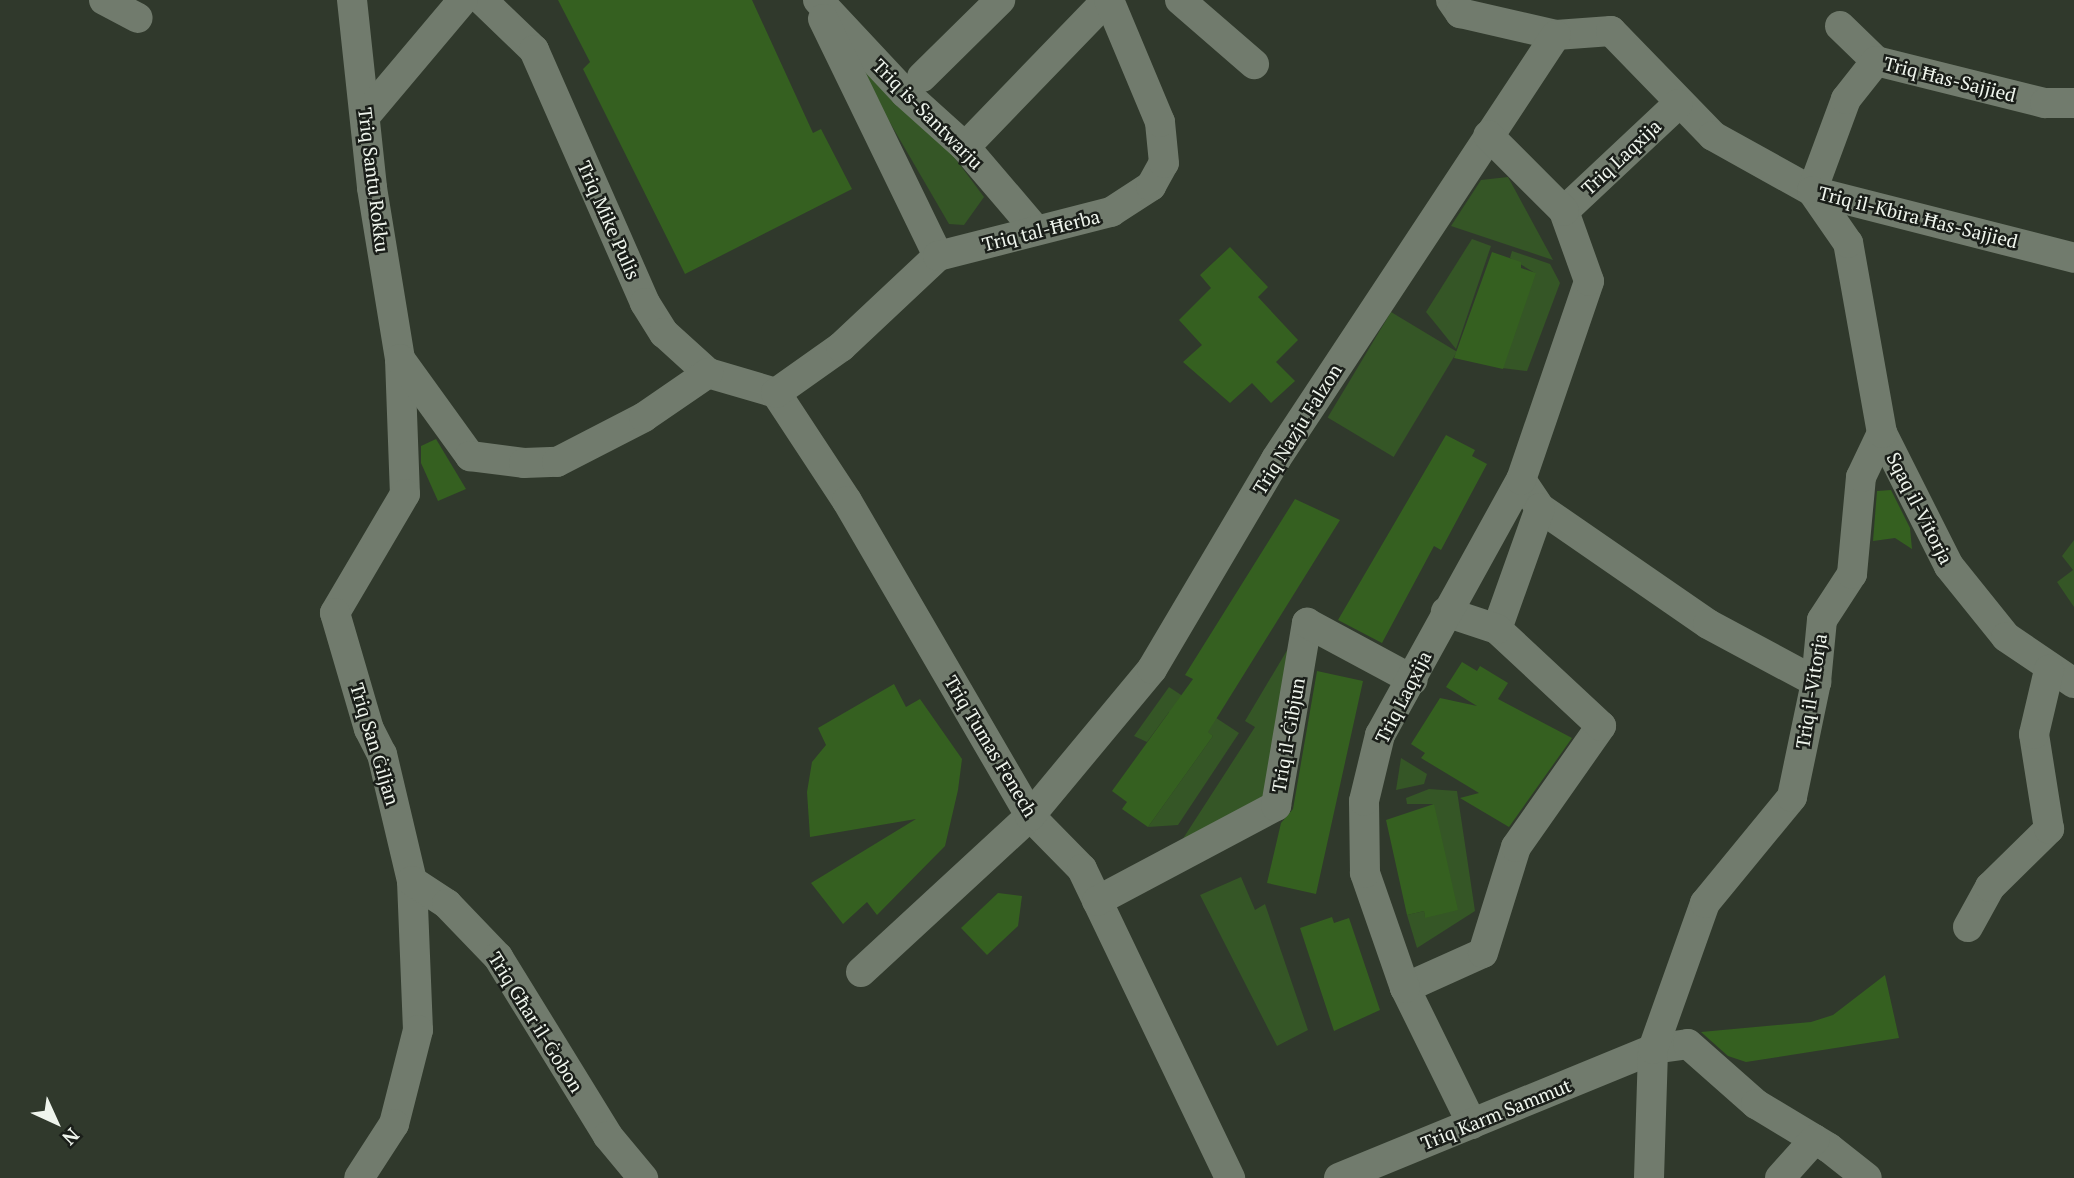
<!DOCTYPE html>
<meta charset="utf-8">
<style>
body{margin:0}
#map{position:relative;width:2074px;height:1178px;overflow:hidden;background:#30392c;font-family:"PT Serif",serif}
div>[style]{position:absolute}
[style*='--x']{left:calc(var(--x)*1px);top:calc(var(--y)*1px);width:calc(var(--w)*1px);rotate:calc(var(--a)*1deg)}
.green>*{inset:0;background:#355626;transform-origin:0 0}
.building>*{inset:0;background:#356020}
.street>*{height:30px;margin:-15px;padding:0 15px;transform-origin:15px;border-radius:15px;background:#717b6d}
span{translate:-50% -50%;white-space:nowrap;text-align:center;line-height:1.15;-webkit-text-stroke:5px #1a1e19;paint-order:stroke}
.street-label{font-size:19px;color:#eff5ed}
.north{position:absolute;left:21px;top:1087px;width:70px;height:70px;-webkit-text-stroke:5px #1a1e19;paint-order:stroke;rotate:135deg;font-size:19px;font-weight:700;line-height:28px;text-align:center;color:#eff5ed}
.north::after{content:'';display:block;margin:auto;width:24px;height:32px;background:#eff5ed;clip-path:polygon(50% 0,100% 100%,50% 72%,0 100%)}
</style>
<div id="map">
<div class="green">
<i style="clip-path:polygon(867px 68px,937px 134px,984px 197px,964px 225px,949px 224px,861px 73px)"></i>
<i style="clip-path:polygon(1508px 177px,1553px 260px,1451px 226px,1481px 180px)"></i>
<i style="clip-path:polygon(1472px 239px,1491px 246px,1456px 349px,1426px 312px)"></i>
<i style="clip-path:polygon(1512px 251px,1550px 264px,1560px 283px,1527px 371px,1502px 368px,1535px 273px,1510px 258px)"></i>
<i style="left:1391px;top:312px;width:77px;height:123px;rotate:31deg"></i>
<i style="clip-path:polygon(2074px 540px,2074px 607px,2057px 582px,2073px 570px,2062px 556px)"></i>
<i style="clip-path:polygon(1292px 642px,1270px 802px,1175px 851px,1255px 727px,1245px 721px)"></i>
<i style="clip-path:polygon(1169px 687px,1239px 733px,1178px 825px,1148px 827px,1213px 736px,1185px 716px,1169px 712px,1147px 742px,1134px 736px)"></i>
<i style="clip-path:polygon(1401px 758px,1427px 774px,1424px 784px,1396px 790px)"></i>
<i style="clip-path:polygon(1429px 789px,1457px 791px,1475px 911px,1417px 948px,1407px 915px,1424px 911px,1425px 917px,1434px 804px,1407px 804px,1406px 798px)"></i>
<i style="clip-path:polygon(1241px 877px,1255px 910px,1265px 904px,1308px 1030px,1277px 1046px,1200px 895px)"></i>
</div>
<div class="building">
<i style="clip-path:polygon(558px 0,752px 0,813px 133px,821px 129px,852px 189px,685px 274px,583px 69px,590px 62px)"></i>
<i style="clip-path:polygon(1230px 247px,1268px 287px,1258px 297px,1298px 340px,1276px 362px,1295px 381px,1271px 403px,1252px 383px,1230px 403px,1183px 362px,1202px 345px,1179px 320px,1211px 288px,1200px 275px)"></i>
<i style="clip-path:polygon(1492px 252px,1521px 262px,1521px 268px,1536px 273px,1503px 369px,1454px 358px)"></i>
<i style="clip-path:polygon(1446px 435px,1475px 450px,1472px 456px,1487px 464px,1441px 550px,1434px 546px,1382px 643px,1338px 620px)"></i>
<i style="clip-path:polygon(436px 439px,466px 489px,438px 501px,421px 463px,421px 446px)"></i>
<i style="clip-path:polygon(1891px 490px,1910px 528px,1912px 549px,1895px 538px,1873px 541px,1877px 491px)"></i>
<i style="clip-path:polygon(1295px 499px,1340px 520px,1208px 732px,1213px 736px,1148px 827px,1122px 809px,1127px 802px,1112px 791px,1193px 679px,1185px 675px)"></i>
<i style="clip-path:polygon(1462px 662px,1477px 671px,1480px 666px,1508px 683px,1498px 699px,1572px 738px,1509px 827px,1460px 798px,1479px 793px,1421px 758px,1425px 753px,1411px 744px,1440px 698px,1477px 706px,1446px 687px)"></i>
<i style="clip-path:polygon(1317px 671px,1363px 681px,1316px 894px,1267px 883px,1281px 823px,1293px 809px)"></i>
<i style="clip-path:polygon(894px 684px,906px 707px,920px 699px,962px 759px,958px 790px,945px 846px,877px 915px,867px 902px,843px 924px,811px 883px,916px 819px,810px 837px,807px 792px,812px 762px,826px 745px,818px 728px)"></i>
<i style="clip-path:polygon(1434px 804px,1458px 910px,1425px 918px,1424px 911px,1407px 915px,1386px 820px)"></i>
<i style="clip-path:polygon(998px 893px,1022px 896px,1018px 926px,987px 955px,961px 928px)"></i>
<i style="clip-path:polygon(1332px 917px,1334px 923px,1349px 918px,1380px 1010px,1334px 1031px,1300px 928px)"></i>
<i style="clip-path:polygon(1885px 975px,1899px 1038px,1746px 1062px,1728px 1056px,1701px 1032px,1811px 1022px,1833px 1015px)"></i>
</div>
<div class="street">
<i style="--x:104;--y:0;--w:38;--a:28"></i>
<i style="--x:352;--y:0;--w:189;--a:83.9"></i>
<i style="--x:372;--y:188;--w:173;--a:80.7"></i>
<i style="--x:400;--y:359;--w:135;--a:87.9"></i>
<i style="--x:405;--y:494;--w:138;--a:120.5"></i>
<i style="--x:335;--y:613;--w:121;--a:73.7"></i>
<i style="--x:369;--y:729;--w:28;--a:63"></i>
<i style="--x:382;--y:754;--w:130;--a:76.7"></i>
<i style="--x:412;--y:881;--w:149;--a:87.7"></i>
<i style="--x:418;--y:1030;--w:97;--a:104.3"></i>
<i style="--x:394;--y:1124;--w:64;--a:122.9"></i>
<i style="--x:482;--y:0;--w:72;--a:43.9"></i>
<i style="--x:534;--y:50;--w:276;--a:66.3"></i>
<i style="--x:645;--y:303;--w:36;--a:58"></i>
<i style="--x:664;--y:333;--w:59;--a:42.3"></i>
<i style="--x:708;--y:373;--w:71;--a:16.4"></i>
<i style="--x:818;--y:0;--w:127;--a:46.9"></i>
<i style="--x:905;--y:93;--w:81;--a:42"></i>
<i style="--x:965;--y:147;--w:109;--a:49.5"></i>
<i style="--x:1180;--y:0;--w:98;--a:40.9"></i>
<i style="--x:1451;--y:0;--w:16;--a:55"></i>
<i style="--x:1460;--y:13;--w:98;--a:12.9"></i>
<i style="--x:1556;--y:35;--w:55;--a:-4.2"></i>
<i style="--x:1611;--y:31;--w:146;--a:45.8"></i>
<i style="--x:1713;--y:136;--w:113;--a:29.1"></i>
<i style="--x:1812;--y:191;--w:270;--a:14.3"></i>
<i style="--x:823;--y:19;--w:263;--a:64.1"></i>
<i style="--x:1840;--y:26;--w:50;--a:44.2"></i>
<i style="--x:1876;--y:61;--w:174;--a:14"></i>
<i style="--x:2045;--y:103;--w:29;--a:0"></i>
<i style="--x:922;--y:77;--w:110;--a:-44.6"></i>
<i style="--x:366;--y:115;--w:150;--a:-49.9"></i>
<i style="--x:965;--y:147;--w:204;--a:-46"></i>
<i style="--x:1812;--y:191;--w:98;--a:-69.7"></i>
<i style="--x:1846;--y:99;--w:48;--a:-51.7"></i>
<i style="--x:1564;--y:211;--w:156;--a:-43.2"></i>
<i style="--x:400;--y:359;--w:120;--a:54.2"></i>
<i style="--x:470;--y:456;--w:54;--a:7.4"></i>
<i style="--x:524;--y:463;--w:33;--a:-2"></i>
<i style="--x:557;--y:462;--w:98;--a:-27.3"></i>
<i style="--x:644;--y:417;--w:78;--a:-34.5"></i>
<i style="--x:776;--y:393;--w:129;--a:56.7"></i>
<i style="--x:847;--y:501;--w:364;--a:59.8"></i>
<i style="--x:1030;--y:816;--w:74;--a:45.5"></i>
<i style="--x:1082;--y:869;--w:343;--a:64.4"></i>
<i style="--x:776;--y:393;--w:80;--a:-35.3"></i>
<i style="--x:841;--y:347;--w:133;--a:-43.2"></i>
<i style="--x:938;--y:256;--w:179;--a:-14.3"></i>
<i style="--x:1111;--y:212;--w:48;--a:-33"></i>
<i style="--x:1151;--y:186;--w:26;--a:-61"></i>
<i style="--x:1164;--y:163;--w:41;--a:-95.6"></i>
<i style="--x:1160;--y:122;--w:132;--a:-112.7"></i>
<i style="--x:1882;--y:433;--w:149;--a:63.3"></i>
<i style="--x:1949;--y:566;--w:91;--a:51.2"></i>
<i style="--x:2006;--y:637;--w:82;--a:34.1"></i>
<i style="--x:1521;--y:480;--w:34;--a:56"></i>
<i style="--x:1540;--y:508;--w:204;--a:34.6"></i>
<i style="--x:1708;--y:624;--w:123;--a:28.2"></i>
<i style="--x:1497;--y:629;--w:128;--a:-70.4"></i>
<i style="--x:412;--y:881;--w:42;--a:33.3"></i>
<i style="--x:447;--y:904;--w:74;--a:46.1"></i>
<i style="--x:498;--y:957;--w:210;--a:58.4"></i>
<i style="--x:608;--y:1136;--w:55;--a:50.2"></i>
<i style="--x:1097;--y:901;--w:203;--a:-28"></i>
<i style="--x:1276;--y:806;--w:186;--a:-80.4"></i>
<i style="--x:1307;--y:623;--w:120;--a:28.3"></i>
<i style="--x:1968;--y:927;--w:46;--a:-61.2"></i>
<i style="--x:1990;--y:887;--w:83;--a:-44.5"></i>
<i style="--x:2049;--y:829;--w:96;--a:-99"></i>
<i style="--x:2034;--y:734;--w:66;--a:-76.8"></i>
<i style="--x:861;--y:972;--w:230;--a:-42.7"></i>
<i style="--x:1030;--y:816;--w:191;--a:-50.3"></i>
<i style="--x:1152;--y:669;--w:244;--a:-59.4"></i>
<i style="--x:1276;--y:459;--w:508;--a:-56.56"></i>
<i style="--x:1405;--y:988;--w:85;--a:-24.2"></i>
<i style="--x:1483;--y:953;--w:111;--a:-72.7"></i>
<i style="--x:1516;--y:847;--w:148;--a:-54.9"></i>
<i style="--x:1601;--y:726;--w:142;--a:-137"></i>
<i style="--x:1497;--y:629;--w:54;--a:-161.6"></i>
<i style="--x:1472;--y:1124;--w:152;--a:-116.2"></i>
<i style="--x:1405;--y:988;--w:122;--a:-109.2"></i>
<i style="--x:1365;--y:873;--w:72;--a:-90.8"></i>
<i style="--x:1364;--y:801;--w:68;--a:-76.4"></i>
<i style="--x:1380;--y:735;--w:291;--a:-61.1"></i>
<i style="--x:1521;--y:480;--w:210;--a:-71.1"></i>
<i style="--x:1589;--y:281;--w:74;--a:-109.7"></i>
<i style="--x:1564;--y:211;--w:107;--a:-135"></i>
<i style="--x:1339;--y:1178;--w:339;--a:-22.3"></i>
<i style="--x:1653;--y:1049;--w:35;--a:-8"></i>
<i style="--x:1688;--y:1044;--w:91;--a:41.4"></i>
<i style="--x:1756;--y:1104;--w:85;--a:31.1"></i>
<i style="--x:1829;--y:1148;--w:48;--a:38.3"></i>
<i style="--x:1649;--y:1178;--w:129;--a:-88.2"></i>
<i style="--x:1653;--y:1049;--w:155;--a:-70.4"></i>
<i style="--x:1705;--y:903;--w:137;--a:-50.6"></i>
<i style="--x:1792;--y:797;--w:117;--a:-78.2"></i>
<i style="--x:1816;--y:682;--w:62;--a:-84.5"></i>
<i style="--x:1822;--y:620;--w:55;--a:-56.9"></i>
<i style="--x:1852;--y:574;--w:97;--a:-84.7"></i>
<i style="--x:1861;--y:477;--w:49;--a:-64.5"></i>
<i style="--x:1882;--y:433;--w:193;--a:-100.1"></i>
<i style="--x:1848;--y:243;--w:63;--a:-124.7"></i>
<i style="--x:1780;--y:1178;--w:52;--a:-48.1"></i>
</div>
<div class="street-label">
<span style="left:1950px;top:79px;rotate:14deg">Triq Ħas-Sajjied</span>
<span style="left:928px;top:114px;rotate:45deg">Triq is-Santwarju</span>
<span style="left:1621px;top:157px;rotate:-43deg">Triq Laqxija</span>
<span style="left:374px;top:180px;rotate:83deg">Triq Santu Rokku</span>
<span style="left:1918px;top:217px;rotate:14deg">Triq il-Kbira Ħas-Sajjied</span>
<span style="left:609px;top:220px;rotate:66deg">Triq Mike Pulis</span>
<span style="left:1041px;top:230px;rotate:-14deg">Triq tal-Ħerba</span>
<span style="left:1297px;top:429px;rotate:-58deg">Triq Nazju Falzon</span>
<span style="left:1920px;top:508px;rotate:63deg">Sqaq il-Vitorja</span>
<span style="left:1811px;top:691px;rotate:-81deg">Triq il-Vitorja</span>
<span style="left:1403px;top:697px;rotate:-63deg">Triq Laqxija</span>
<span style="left:1288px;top:735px;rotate:-80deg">Triq il-Ġibjun</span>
<span style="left:375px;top:744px;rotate:73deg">Triq San Ġiljan</span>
<span style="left:991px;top:746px;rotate:59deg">Triq Tumas Fenech</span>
<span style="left:536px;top:1022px;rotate:58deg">Triq Għar il-Ġobon</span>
<span style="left:1496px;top:1114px;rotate:-22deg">Triq Karm Sammut</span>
</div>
<div class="north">N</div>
</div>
